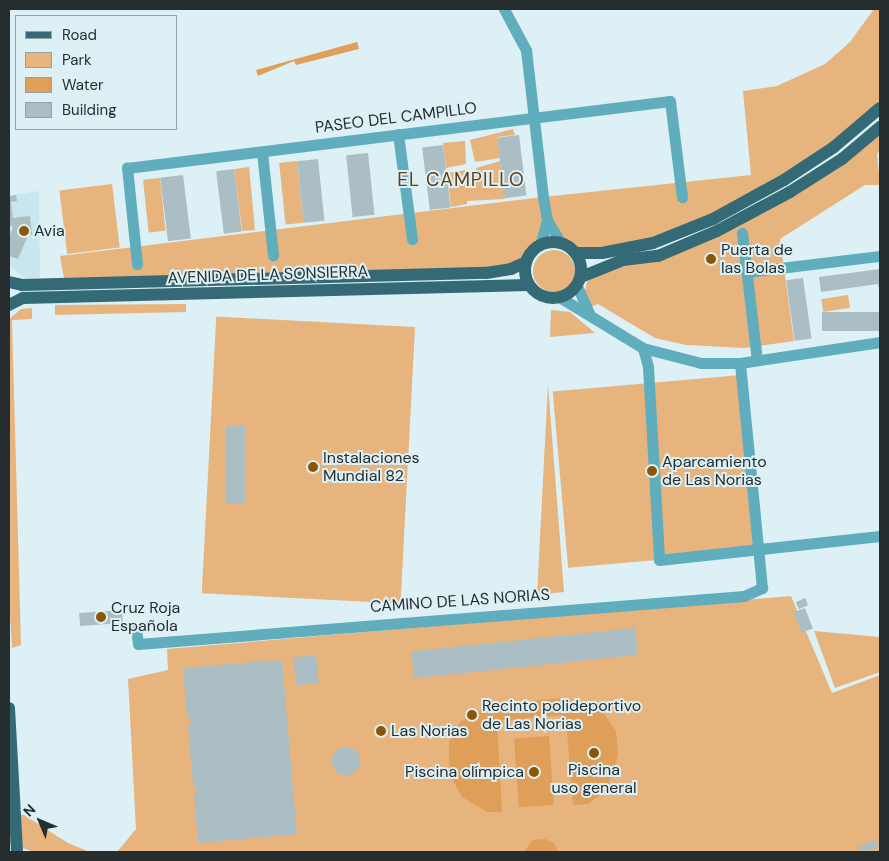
<!DOCTYPE html>
<meta charset="utf-8">
<style>
body{margin:0}
#map{position:relative;width:889px;height:861px;overflow:hidden;background:#dcf0f5;font-family:"DM Sans",sans-serif}
div>[style]{position:absolute}
[style*='--x']{left:calc(var(--x)*1px);top:calc(var(--y)*1px);width:calc(var(--w)*1px);rotate:calc(var(--a)*1deg)}
.built>*{inset:0;background:#c8e6ed}
.green>*{inset:0;background:#e7b47e;transform-origin:0 0}
.round{border-radius:50%}
.water>*{inset:0;background:#df9f59;transform-origin:0 0}
.building>*{inset:0;background:#aabec3;transform-origin:0 0}
.minor>*{height:11px;margin:-5.5px;padding:0 5.5px;transform-origin:5.5px;border-radius:5.5px;background:#60adbd}
.major>*{height:12px;margin:-6px;padding:0 6px;transform-origin:6px;border-radius:6px;background:#346a75}
.major>.ring{margin:-6px;padding:0;box-sizing:content-box;background:none;border:12px solid #346a75;border-radius:50%}
.dots>*{width:14px;height:14px;translate:-50% -50%;box-sizing:border-box;border:2px solid #dcf0f5;border-radius:50%}
span{translate:-50% -50%;white-space:nowrap;text-align:center;line-height:1.15;-webkit-text-stroke:4px #dcf0f5;paint-order:stroke}
.street-label{font-size:16px;color:#262d2f}
.poi-label{font-size:16px;color:#262d2f}
.left{translate:0 -50%;text-align:left}
.right{translate:-100% -50%;text-align:right}
.quarter-label{font-size:19px;color:#653f0f;letter-spacing:1px}
.frame{position:absolute;inset:0;border:10px solid #262d2f;pointer-events:none}
.legend{position:absolute;left:15px;top:15px;width:162px;height:115px;box-sizing:border-box;background:#dcf0f5;border:1px solid #93a2a6;margin:0;padding:6px 9px;list-style:none;font-size:15px;color:#262d2f}
.legend li{display:flex;align-items:center;gap:10px;height:25px}
.legend b{width:25px;border:1px solid #93a2a6}
.north{position:absolute;left:15px;top:796px;width:50px;height:50px;-webkit-text-stroke:4px #dcf0f5;paint-order:stroke;rotate:315deg;font-size:14px;font-weight:700;line-height:20px;text-align:center;color:#262d2f}
.north::after{content:'';display:block;margin:auto;width:18px;height:22px;background:#262d2f;clip-path:polygon(50% 0,100% 100%,50% 72%,0 100%)}
</style>
<div id="map">
<div class="built">
<i style="clip-path:polygon(39px 191px,40px 277px,26px 279px,9px 265px,9px 196px)"></i>
</div>
<div class="green">
<i style="clip-path:polygon(874px 9px,880px 9px,880px 108px,784px 180px,653px 243px,576px 253px,561px 243px,547px 221px,536px 248px,511px 269px,65px 284px,60px 256px,543px 197px,751px 175px,743px 91px,777px 86px,825px 64px,850px 42px)"></i>
<i style="clip-path:polygon(880px 127px,880px 150px,877px 154px,880px 185px,865px 185px,780px 239px,794px 341px,744px 348px,686px 345px,655px 338px,598px 304px,590px 307px,585px 291px,587px 282px,597px 275px,634px 263px,790px 192px)"></i>
<i style="clip-path:polygon(513px 129px,515px 135px,497px 137px,500px 158px,475px 162px,470px 140px)"></i>
<i style="clip-path:polygon(465px 141px,466px 164px,446px 168px,443px 143px)"></i>
<i style="left:297px;top:161px;width:62px;height:18px;rotate:84deg"></i>
<i style="clip-path:polygon(500px 161px,505px 199px,467px 201px,467px 204px,451px 207px,447px 173px,466px 170px,468px 177px,477px 175px,476px 168px)"></i>
<i style="clip-path:polygon(249px 167px,255px 230px,242px 231px,234px 169px)"></i>
<i style="left:160px;top:178px;width:53px;height:17px;rotate:84deg"></i>
<i style="left:112px;top:184px;width:64px;height:53px;rotate:83deg"></i>
<i class="round" style="left:533px;top:250px;width:42px;height:42px"></i>
<i style="left:848px;top:295px;width:13px;height:27px;rotate:81deg"></i>
<i style="clip-path:polygon(186px 304px,186px 312px,55px 315px,55px 305px)"></i>
<i style="clip-path:polygon(32px 308px,32px 319px,12px 320px,21px 645px,12px 648px,9px 597px,9px 319px,21px 309px)"></i>
<i style="clip-path:polygon(551px 310px,570px 312px,595px 333px,550px 337px)"></i>
<i style="left:415px;top:327px;width:277px;height:199px;rotate:93deg"></i>
<i style="left:741px;top:375px;width:177px;height:189px;rotate:85deg"></i>
<i style="clip-path:polygon(548px 384px,564px 592px,537px 595px)"></i>
<i style="clip-path:polygon(791px 596px,832px 693px,880px 675px,880px 852px,117px 852px,136px 829px,128px 679px,168px 670px,167px 649px)"></i>
<i style="clip-path:polygon(814px 631px,880px 637px,880px 672px,835px 688px)"></i>
<i style="clip-path:polygon(9px 813px,24px 815px,68px 843px,90px 852px,34px 852px,9px 843px)"></i>
</div>
<div class="water">
<i style="clip-path:polygon(357px 42px,359px 49px,296px 65px,294px 61px,258px 76px,256px 70px)"></i>
<i style="clip-path:polygon(565px 698px,603px 712px,616px 731px,618px 756px,606px 791px,588px 804px,573px 805px,566px 719px,563px 715px,497px 721px,502px 812px,487px 812px,462px 797px,452px 779px,449px 762px,449px 742px,460px 722px,492px 704px)"></i>
<i style="left:549px;top:736px;width:69px;height:35px;rotate:86deg"></i>
<i style="clip-path:polygon(545px 839px,555px 844px,558px 852px,524px 852px,533px 840px)"></i>
</div>
<div class="building">
<i style="left:519px;top:135px;width:61px;height:22px;rotate:83deg"></i>
<i style="left:443px;top:145px;width:63px;height:21px;rotate:83deg"></i>
<i style="left:368px;top:153px;width:62px;height:22px;rotate:84deg"></i>
<i style="left:318px;top:159px;width:62px;height:21px;rotate:84deg"></i>
<i style="left:234px;top:169px;width:63px;height:18px;rotate:83deg"></i>
<i style="left:183px;top:175px;width:64px;height:23px;rotate:83deg"></i>
<i style="clip-path:polygon(16px 195px,17px 201px,11px 202px,13px 218px,30px 216px,32px 235px,29px 233px,18px 259px,9px 256px,9px 238px,13px 227px,9px 225px,9px 196px)"></i>
<i style="clip-path:polygon(880px 269px,880px 294px,878px 284px,821px 292px,819px 277px)"></i>
<i style="left:803px;top:278px;width:61px;height:17px;rotate:82deg"></i>
<i style="left:880px;top:312px;width:19px;height:58px;rotate:90deg"></i>
<i style="left:226px;top:426px;width:19px;height:77px"></i>
<i style="left:805px;top:598px;width:8px;height:10px;rotate:67deg"></i>
<i style="left:805px;top:608px;width:22px;height:12px;rotate:69deg"></i>
<i style="left:122px;top:610px;width:13px;height:43px;rotate:86deg"></i>
<i style="left:635px;top:628px;width:27px;height:225px;rotate:84deg"></i>
<i style="left:316px;top:655px;width:28px;height:23px;rotate:84deg"></i>
<i style="clip-path:polygon(282px 660px,297px 834px,198px 843px,194px 794px,198px 789px,193px 785px,188px 726px,192px 721px,187px 717px,183px 668px)"></i>
<i class="round" style="left:332px;top:747px;width:28px;height:28px"></i>
<i style="clip-path:polygon(876px 839px,879px 848px,861px 852px,859px 847px)"></i>
</div>
<div class="minor">
<i style="--x:504;--y:9;--w:47;--a:61.8"></i>
<i style="--x:526;--y:50;--w:148;--a:83.4"></i>
<i style="--x:543;--y:197;--w:23;--a:80"></i>
<i style="--x:547;--y:220;--w:27;--a:59"></i>
<i style="--x:398;--y:134;--w:106;--a:82.4"></i>
<i style="--x:262;--y:152;--w:104;--a:83.9"></i>
<i style="--x:742;--y:233;--w:128;--a:83.3"></i>
<i style="--x:540;--y:245;--w:26;--a:-74"></i>
<i style="--x:137;--y:264;--w:97;--a:-95.9"></i>
<i style="--x:127;--y:168;--w:547;--a:-7.03"></i>
<i style="--x:670;--y:101;--w:97;--a:82.9"></i>
<i style="--x:747;--y:272;--w:134;--a:-6.9"></i>
<i style="--x:577;--y:286;--w:30;--a:66"></i>
<i style="--x:561;--y:298;--w:96;--a:31.4"></i>
<i style="--x:643;--y:348;--w:60;--a:14.5"></i>
<i style="--x:701;--y:363;--w:39;--a:0"></i>
<i style="--x:740;--y:363;--w:142;--a:-8.5"></i>
<i style="--x:643;--y:348;--w:20;--a:75"></i>
<i style="--x:648;--y:367;--w:193;--a:86.7"></i>
<i style="--x:659;--y:560;--w:222;--a:-6.2"></i>
<i style="--x:136;--y:629;--w:15;--a:82"></i>
<i style="--x:138;--y:644;--w:608;--a:-4.53"></i>
<i style="--x:744;--y:596;--w:20;--a:-24"></i>
<i style="--x:762;--y:588;--w:226;--a:-95.6"></i>
</div>
<div class="major">
<i class="ring" style="left:525px;top:242px;width:44px;height:44px"></i>
<i style="--x:576;--y:253;--w:26;--a:0"></i>
<i style="--x:602;--y:253;--w:52;--a:-11.1"></i>
<i style="--x:653;--y:243;--w:65;--a:-21.8"></i>
<i style="--x:713;--y:219;--w:81;--a:-28.8"></i>
<i style="--x:784;--y:180;--w:60;--a:-33.4"></i>
<i style="--x:834;--y:147;--w:60;--a:-40.3"></i>
<i style="--x:581;--y:277;--w:45;--a:-22"></i>
<i style="--x:623;--y:260;--w:35;--a:-7"></i>
<i style="--x:658;--y:256;--w:64;--a:-23"></i>
<i style="--x:717;--y:231;--w:83;--a:-28.1"></i>
<i style="--x:790;--y:192;--w:62;--a:-32.4"></i>
<i style="--x:842;--y:159;--w:50;--a:-40.1"></i>
<i style="--x:9;--y:282;--w:13;--a:13"></i>
<i style="--x:22;--y:285;--w:464;--a:-1.5"></i>
<i style="--x:486;--y:273;--w:25;--a:-9"></i>
<i style="--x:511;--y:269;--w:17;--a:-25"></i>
<i style="--x:9;--y:305;--w:16;--a:-27"></i>
<i style="--x:23;--y:298;--w:506;--a:-1.47"></i>
<i style="--x:9;--y:708;--w:144;--a:86.8"></i>
</div>
<div class="dots">
<i style="left:24px;top:231px;background:#8c5607"></i>
<i style="left:711px;top:259px;background:#8c5607"></i>
<i style="left:313px;top:467px;background:#8c5607"></i>
<i style="left:652px;top:471px;background:#8c5607"></i>
<i style="left:101px;top:617px;background:#8c5607"></i>
<i style="left:472px;top:715px;background:#8c5607"></i>
<i style="left:381px;top:731px;background:#8c5607"></i>
<i style="left:594px;top:753px;background:#8c5607"></i>
<i style="left:534px;top:772px;background:#8c5607"></i>
</div>
<div class="street-label">
<span style="left:396px;top:118px;rotate:-7deg">PASEO DEL CAMPILLO</span>
<span style="left:268px;top:275px;rotate:-2deg">AVENIDA DE LA SONSIERRA</span>
<span style="left:460px;top:601px;rotate:-4deg">CAMINO DE LAS NORIAS</span>
</div>
<div class="poi-label">
<span class="left" style="left:34px;top:231px">Avia</span>
<span class="left" style="left:721px;top:259px">Puerta de<br>las Bolas</span>
<span class="left" style="left:323px;top:467px">Instalaciones<br>Mundial 82</span>
<span class="left" style="left:662px;top:471px">Aparcamiento<br>de Las Norias</span>
<span class="left" style="left:111px;top:617px">Cruz Roja<br>Española</span>
<span class="left" style="left:482px;top:715px">Recinto polideportivo<br>de Las Norias</span>
<span class="left" style="left:391px;top:731px">Las Norias</span>
<span style="left:594px;top:779px">Piscina<br>uso general</span>
<span class="right" style="left:524px;top:772px">Piscina olímpica</span>
</div>
<div class="quarter-label">
<span style="left:461px;top:180px">EL CAMPILLO</span>
</div>
<div class="frame"></div>
<ul class="legend">
<li><b style="height:6px;background:#346a75"></b>Road</li>
<li><b style="height:14px;background:#e7b47e"></b>Park</li>
<li><b style="height:14px;background:#df9f59"></b>Water</li>
<li><b style="height:14px;background:#aabec3"></b>Building</li>
</ul>
<div class="north">N</div>
</div>
